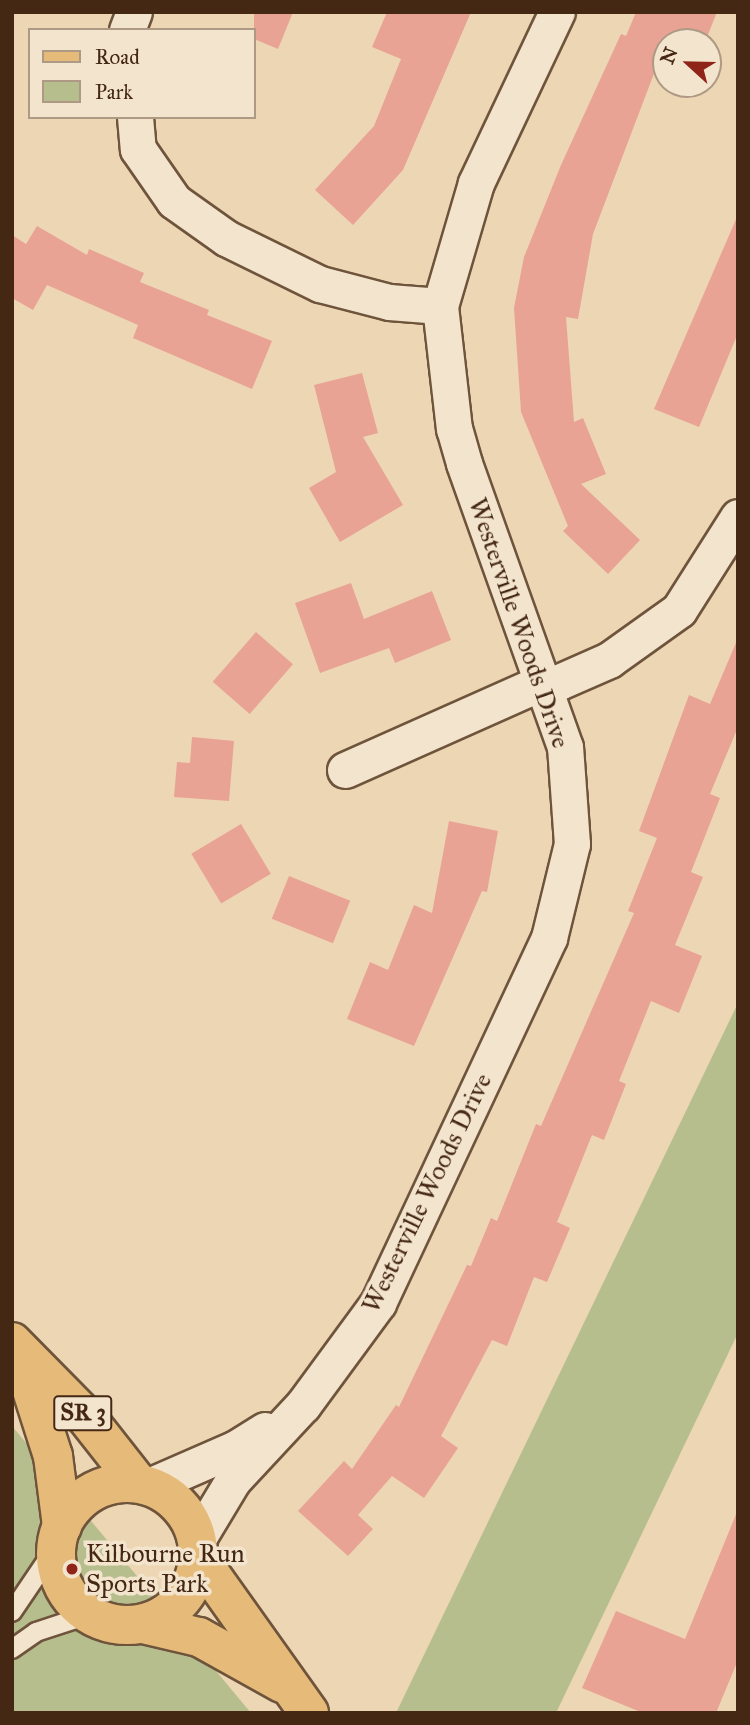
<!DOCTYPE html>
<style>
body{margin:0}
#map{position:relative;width:750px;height:1725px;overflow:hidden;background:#edd6b3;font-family:"IM FELL Great Primer",serif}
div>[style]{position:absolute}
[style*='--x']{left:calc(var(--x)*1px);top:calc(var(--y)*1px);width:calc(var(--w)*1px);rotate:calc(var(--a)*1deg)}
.green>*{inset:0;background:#b6be8e}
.building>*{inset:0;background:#e9a394;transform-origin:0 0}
.roads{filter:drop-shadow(2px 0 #6f543c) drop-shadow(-2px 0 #6f543c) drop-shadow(0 2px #6f543c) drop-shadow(0 -2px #6f543c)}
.service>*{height:18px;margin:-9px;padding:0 9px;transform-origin:9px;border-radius:9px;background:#f3e4ce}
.minor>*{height:35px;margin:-17.5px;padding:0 17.5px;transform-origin:17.5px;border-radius:17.5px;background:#f3e4ce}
.primary>*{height:38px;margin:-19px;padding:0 19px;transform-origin:19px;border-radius:19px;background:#e6bb7a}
.primary>.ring{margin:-19px;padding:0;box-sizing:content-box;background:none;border:38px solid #e6bb7a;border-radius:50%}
.dots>*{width:19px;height:19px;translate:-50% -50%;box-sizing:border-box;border:4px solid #f3e4ce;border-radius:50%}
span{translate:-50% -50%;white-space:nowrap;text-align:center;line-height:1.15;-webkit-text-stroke:7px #f3e4ce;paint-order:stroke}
.shield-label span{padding:2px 5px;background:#f3e4ce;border:2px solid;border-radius:5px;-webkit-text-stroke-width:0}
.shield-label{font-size:24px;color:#452814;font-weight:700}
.street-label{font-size:26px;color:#452814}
.poi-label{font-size:26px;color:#452814}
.left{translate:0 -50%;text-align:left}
.frame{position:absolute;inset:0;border:14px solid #452814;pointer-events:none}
.legend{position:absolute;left:28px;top:28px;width:228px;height:91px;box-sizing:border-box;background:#f3e4ce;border:2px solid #ad9984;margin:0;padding:9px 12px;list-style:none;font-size:21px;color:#452814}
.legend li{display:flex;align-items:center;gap:14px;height:35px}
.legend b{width:35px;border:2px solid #ad9984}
.north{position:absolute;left:652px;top:28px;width:70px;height:70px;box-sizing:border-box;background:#f3e4ce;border:2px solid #ad9984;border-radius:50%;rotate:292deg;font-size:19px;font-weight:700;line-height:28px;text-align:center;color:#452814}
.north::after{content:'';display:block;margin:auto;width:24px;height:32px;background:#8f2418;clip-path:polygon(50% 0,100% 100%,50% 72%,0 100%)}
</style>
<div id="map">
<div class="green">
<i style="clip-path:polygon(738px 1003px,738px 1333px,556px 1713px,396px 1713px)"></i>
<i style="clip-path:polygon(12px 1426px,251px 1713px,12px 1713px)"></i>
</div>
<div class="building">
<i style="clip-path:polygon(254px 12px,293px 12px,278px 49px,254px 39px)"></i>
<i style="clip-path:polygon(387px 12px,471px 12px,403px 170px,353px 225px,315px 190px,374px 126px,401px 59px,372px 47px)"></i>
<i style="clip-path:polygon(636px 12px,717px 12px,705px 42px,666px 42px,593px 234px,578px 319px,566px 317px,574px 422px,583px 418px,606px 474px,581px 484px,640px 540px,608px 574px,563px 531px,568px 526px,521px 412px,514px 308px,524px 257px,561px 165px,621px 34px,626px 36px)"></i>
<i style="clip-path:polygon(737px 217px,738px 333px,699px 427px,654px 409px)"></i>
<i style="clip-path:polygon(37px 226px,87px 255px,89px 249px,144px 273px,140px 282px,209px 310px,207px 315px,272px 341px,252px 389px,133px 338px,138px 325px,47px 285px,33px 310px,12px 298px,12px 235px,26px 244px)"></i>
<i style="clip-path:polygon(362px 373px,378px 433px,363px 437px,403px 505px,340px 542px,309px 488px,336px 472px,314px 385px)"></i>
<i style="clip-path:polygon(351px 583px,364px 619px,432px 591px,451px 640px,395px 663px,389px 648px,320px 673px,295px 603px)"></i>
<i style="left:256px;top:632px;width:49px;height:66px;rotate:41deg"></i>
<i style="clip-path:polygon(738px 638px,738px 727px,710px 794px,720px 798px,691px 872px,703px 877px,675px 945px,702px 956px,679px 1013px,651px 1001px,619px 1081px,626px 1084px,604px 1140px,592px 1135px,557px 1222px,570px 1228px,547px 1282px,534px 1277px,507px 1346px,492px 1340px,441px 1436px,458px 1448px,424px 1498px,392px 1476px,358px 1515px,373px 1529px,348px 1556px,298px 1511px,344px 1461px,352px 1469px,396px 1405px,399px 1407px,467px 1265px,471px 1266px,491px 1218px,497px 1221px,536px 1124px,541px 1126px,634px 913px,628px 911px,657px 838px,639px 831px,689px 695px,710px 704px)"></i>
<i style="clip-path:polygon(192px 737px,234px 741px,229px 801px,174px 797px,177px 762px,190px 763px)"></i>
<i style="clip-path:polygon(449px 821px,498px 831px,487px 892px,482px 891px,414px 1046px,347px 1019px,370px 962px,388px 970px,414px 905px,432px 913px)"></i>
<i style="left:241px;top:824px;width:58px;height:58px;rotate:59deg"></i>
<i style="left:289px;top:876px;width:66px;height:46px;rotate:22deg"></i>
<i style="clip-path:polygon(737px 1512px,738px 1660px,716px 1713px,643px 1713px,582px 1688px,616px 1611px,685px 1639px)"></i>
</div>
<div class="roads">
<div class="service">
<i style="--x:12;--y:1612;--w:78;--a:-55.9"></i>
<i style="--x:12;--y:1649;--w:29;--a:-35"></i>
<i style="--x:36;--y:1632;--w:55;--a:-18.1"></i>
</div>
<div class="minor">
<i style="--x:127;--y:30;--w:19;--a:-69"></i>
<i style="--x:135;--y:117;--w:32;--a:85"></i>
<i style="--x:138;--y:149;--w:63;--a:55.3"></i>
<i style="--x:174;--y:201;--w:64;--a:35.4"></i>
<i style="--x:226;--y:238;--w:105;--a:26.1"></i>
<i style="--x:320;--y:284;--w:71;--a:14.6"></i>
<i style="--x:389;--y:302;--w:51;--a:4.5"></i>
<i style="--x:345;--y:770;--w:204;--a:-24"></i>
<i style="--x:531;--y:687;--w:28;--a:-10"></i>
<i style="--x:559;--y:682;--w:55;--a:-23.7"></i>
<i style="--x:609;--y:660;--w:86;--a:-35.5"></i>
<i style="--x:679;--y:610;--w:110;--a:-57.6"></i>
<i style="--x:149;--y:1486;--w:95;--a:-23.6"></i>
<i style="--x:236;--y:1448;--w:34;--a:-32"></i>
<i style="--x:197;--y:1540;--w:70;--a:-59"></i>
<i style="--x:233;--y:1480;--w:103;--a:-47"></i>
<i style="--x:303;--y:1405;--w:127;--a:-53.7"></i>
<i style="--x:378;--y:1303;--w:403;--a:-64.9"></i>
<i style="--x:549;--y:938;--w:97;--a:-76.3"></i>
<i style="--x:572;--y:844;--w:97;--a:-94.1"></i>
<i style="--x:565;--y:747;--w:301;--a:-109.6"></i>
<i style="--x:464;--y:463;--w:35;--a:-106"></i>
<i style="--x:454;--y:429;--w:124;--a:-96.5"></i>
<i style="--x:440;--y:306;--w:128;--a:-73.7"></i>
<i style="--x:476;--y:183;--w:189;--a:-64.7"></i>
</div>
<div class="primary">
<i style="--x:12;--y:1342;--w:105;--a:45.4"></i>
<i style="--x:86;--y:1417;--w:84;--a:51.8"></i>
<i style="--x:21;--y:1356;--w:105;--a:72.3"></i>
<i style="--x:53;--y:1456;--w:71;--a:82.7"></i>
<i class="ring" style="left:56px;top:1483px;width:104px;height:104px"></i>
<i style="--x:199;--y:1558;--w:190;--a:54.6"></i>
<i style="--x:143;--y:1624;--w:57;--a:13.1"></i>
<i style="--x:199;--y:1637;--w:95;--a:29"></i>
</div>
</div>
<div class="dots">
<i style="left:72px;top:1569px;background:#8f2418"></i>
</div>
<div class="shield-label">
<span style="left:83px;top:1413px">SR 3</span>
</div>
<div class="street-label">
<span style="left:519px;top:623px;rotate:71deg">Westerville Woods Drive</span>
<span style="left:427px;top:1193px;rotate:-64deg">Westerville Woods Drive</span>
</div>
<div class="poi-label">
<span class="left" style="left:86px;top:1569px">Kilbourne Run<br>Sports Park</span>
</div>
<div class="frame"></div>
<ul class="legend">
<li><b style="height:9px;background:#e6bb7a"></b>Road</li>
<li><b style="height:19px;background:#b6be8e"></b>Park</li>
</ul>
<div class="north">N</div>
</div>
